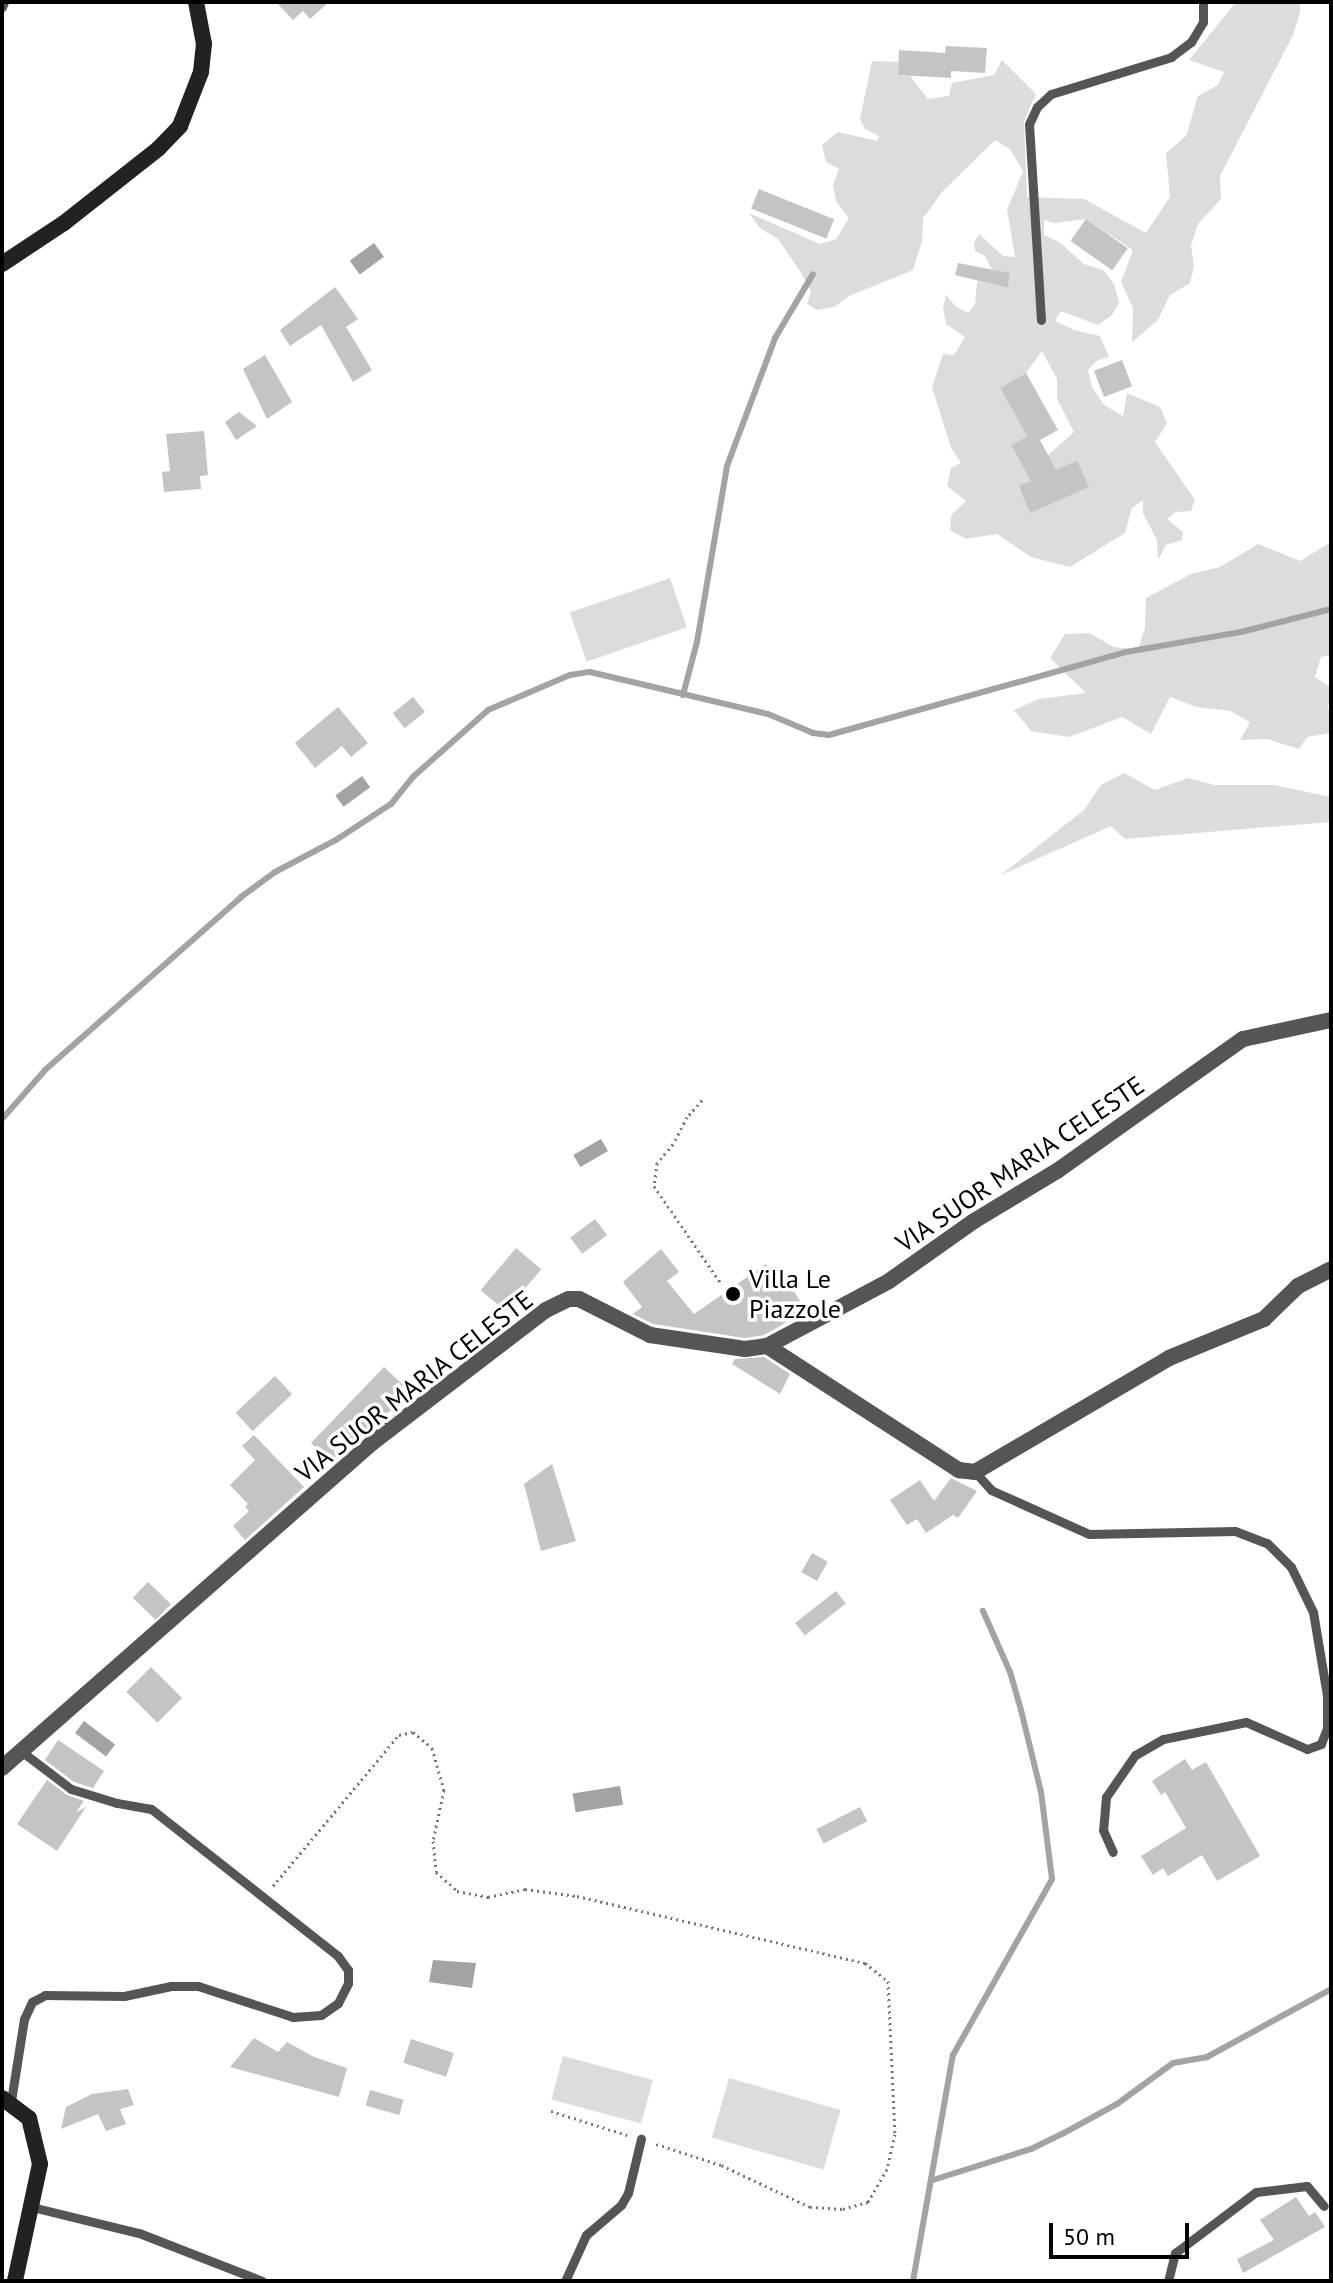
<!DOCTYPE html>
<style>
body{margin:0}
#map{position:relative;width:1333px;height:2283px;overflow:hidden;background:#fff;font-family:"PT Sans",sans-serif}
div>[style]{position:absolute}
[style*='--x']{left:calc(var(--x)*1px);top:calc(var(--y)*1px);width:calc(var(--w)*1px);rotate:calc(var(--a)*1deg)}
.green>*{inset:0;background:#dcdcdc;transform-origin:0 0}
.water>*{inset:0;background:#a3a3a3;transform-origin:0 0}
.stream>*{height:6px;margin:-3px;padding:0 3px;transform-origin:3px;border-radius:3px;background:#a3a3a3}
.building>*{inset:0;background:#c4c4c4;transform-origin:0 0}
.path>*{height:3px;margin-top:-1.5px;transform-origin:0;background:repeating-linear-gradient(90deg,#777 0 2px,transparent 0 6px)}
.lane>*{height:9px;margin:-4.5px;padding:0 4.5px;transform-origin:4.5px;border-radius:4.5px;background:#555}
.street>*{height:16px;margin:-8px;padding:0 8px;transform-origin:8px;border-radius:8px;background:#555}
.secondary>*{height:16px;margin:-8px;padding:0 8px;transform-origin:8px;border-radius:8px;background:#222}
.dots>*{width:22px;height:22px;translate:-50% -50%;box-sizing:border-box;border:4px solid #fff;border-radius:50%}
span{translate:-50% -50%;white-space:nowrap;text-align:center;line-height:1.15;-webkit-text-stroke:7px #fff;paint-order:stroke}
.street-label{font-size:26px;color:#000}
.poi-label{font-size:26px;color:#000}
.left{translate:0 -50%;text-align:left}
.frame{position:absolute;inset:0;border:4px solid #000;pointer-events:none}
.scale{position:absolute;left:1049px;top:2223px;width:140px;height:36px;box-sizing:border-box;border:4px solid #000;border-top:0;padding-left:10px;font-size:24px;line-height:28px;white-space:nowrap;color:#000;-webkit-text-stroke:6px #fff;paint-order:stroke}
</style>
<div id="map">
<div class="green">
<i style="clip-path:polygon(evenodd,1236px 2px,1300px 2px,1300px 12px,1293px 35px,1220px 176px,1221px 199px,1198px 224px,1191px 246px,1194px 266px,1190px 283px,1170px 295px,1158px 320px,1132px 342px,1133px 308px,1121px 282px,1133px 250px,1086px 219px,1055px 223px,1044px 220px,1044px 235px,1059px 242px,1084px 264px,1103px 270px,1114px 284px,1119px 302px,1112px 315px,1098px 325px,1061px 311px,1055px 321px,1074px 330px,1100px 336px,1109px 357px,1096px 361px,1088px 370px,1092px 387px,1104px 405px,1123px 416px,1127px 393px,1160px 407px,1167px 423px,1155px 442px,1195px 500px,1191px 511px,1176px 512px,1167px 519px,1183px 532px,1182px 540px,1166px 545px,1158px 560px,1157px 540px,1143px 513px,1143px 500px,1132px 508px,1125px 533px,1070px 567px,1031px 557px,997px 534px,966px 539px,950px 530px,951px 515px,966px 501px,947px 486px,951px 468px,961px 463px,951px 448px,932px 387px,943px 354px,954px 355px,965px 337px,946px 324px,943px 308px,946px 295px,955px 306px,968px 313px,975px 305px,977px 281px,1008px 288px,1010px 274px,992px 270px,985px 256px,975px 251px,974px 243px,979px 234px,1003px 256px,1015px 257px,1007px 210px,1023px 171px,1010px 149px,995px 140px,943px 191px,923px 218px,922px 241px,913px 270px,849px 296px,834px 307px,817px 310px,807px 304px,811px 291px,800px 271px,778px 239px,760px 228px,749px 213px,820px 244px,836px 239px,849px 218px,836px 201px,833px 185px,839px 169px,826px 162px,822px 145px,838px 132px,877px 141px,879px 136px,865px 129px,860px 119px,872px 61px,898px 62px,898px 75px,910px 76px,928px 99px,949px 96px,952px 83px,994px 75px,1002px 60px,1036px 94px,1024px 121px,1027px 197px,1084px 199px,1146px 233px,1170px 197px,1166px 153px,1186px 136px,1198px 96px,1218px 85px,1224px 72px,1189px 60px,1236px 2px,1042px 351px,1057px 379px,1057px 399px,1074px 432px,1048px 455px,1024px 468px,1011px 445px,1027px 436px,1000px 388px,1026px 373px,1042px 351px)"></i>
<i style="clip-path:polygon(1331px 542px,1331px 655px,1321px 657px,1315px 677px,1331px 688px,1328px 708px,1331px 713px,1331px 733px,1307px 737px,1299px 749px,1267px 739px,1240px 740px,1250px 722px,1230px 711px,1196px 707px,1170px 697px,1151px 734px,1122px 717px,1069px 737px,1031px 731px,1014px 710px,1039px 699px,1086px 693px,1050px 658px,1065px 634px,1089px 633px,1114px 647px,1138px 650px,1145px 628px,1146px 598px,1191px 574px,1220px 567px,1258px 544px,1300px 561px)"></i>
<i style="left:670px;top:578px;width:52px;height:106px;rotate:71deg"></i>
<i style="clip-path:polygon(1124px 773px,1155px 790px,1188px 778px,1214px 785px,1274px 785px,1331px 797px,1331px 822px,1125px 839px,1111px 826px,1001px 875px,1084px 810px,1101px 785px)"></i>
<i style="left:563px;top:2056px;width:93px;height:45px;rotate:15deg"></i>
<i style="left:729px;top:2078px;width:116px;height:62px;rotate:16deg"></i>
</div>
<div class="water">
<i style="left:374px;top:243px;width:17px;height:30px;rotate:54deg"></i>
<i style="left:362px;top:776px;width:14px;height:33px;rotate:54deg"></i>
<i style="left:601px;top:1139px;width:14px;height:32px;rotate:60deg"></i>
<i style="left:84px;top:1721px;width:39px;height:15px;rotate:37deg"></i>
<i style="left:620px;top:1786px;width:19px;height:48px;rotate:81deg"></i>
<i style="clip-path:polygon(433px 1960px,476px 1963px,472px 1988px,429px 1982px)"></i>
</div>
<div class="stream">
<i style="--x:683;--y:695;--w:55;--a:-75.2"></i>
<i style="--x:697;--y:642;--w:179;--a:-80.3"></i>
<i style="--x:727;--y:466;--w:137;--a:-69.4"></i>
<i style="--x:775;--y:338;--w:74;--a:-59.3"></i>
<i style="--x:2;--y:1119;--w:65;--a:-48.7"></i>
<i style="--x:45;--y:1070;--w:261;--a:-41.4"></i>
<i style="--x:241;--y:897;--w:42;--a:-36.3"></i>
<i style="--x:275;--y:872;--w:69;--a:-27.7"></i>
<i style="--x:336;--y:840;--w:66;--a:-33.2"></i>
<i style="--x:391;--y:804;--w:36;--a:-51"></i>
<i style="--x:414;--y:776;--w:99;--a:-41.7"></i>
<i style="--x:488;--y:710;--w:89;--a:-23.1"></i>
<i style="--x:570;--y:675;--w:20;--a:-9"></i>
<i style="--x:590;--y:672;--w:183;--a:13.3"></i>
<i style="--x:768;--y:714;--w:49;--a:22.9"></i>
<i style="--x:813;--y:733;--w:16;--a:7"></i>
<i style="--x:829;--y:735;--w:308;--a:-15.6"></i>
<i style="--x:1126;--y:652;--w:117;--a:-9.9"></i>
<i style="--x:1241;--y:632;--w:93;--a:-14.3"></i>
<i style="--x:933;--y:2180;--w:103;--a:-17.6"></i>
<i style="--x:1031;--y:2149;--w:37;--a:-26"></i>
<i style="--x:1064;--y:2133;--w:60;--a:-28.7"></i>
<i style="--x:1117;--y:2104;--w:69;--a:-36.2"></i>
<i style="--x:1173;--y:2063;--w:35;--a:-10"></i>
<i style="--x:1207;--y:2057;--w:141;--a:-28.7"></i>
<i style="--x:913;--y:2281;--w:230;--a:-80"></i>
<i style="--x:953;--y:2055;--w:202;--a:-60.6"></i>
<i style="--x:1052;--y:1879;--w:88;--a:-97.2"></i>
<i style="--x:1041;--y:1792;--w:84;--a:-103.7"></i>
<i style="--x:1021;--y:1710;--w:40;--a:-106"></i>
<i style="--x:1010;--y:1672;--w:67;--a:-113.9"></i>
</div>
<div class="building">
<i style="clip-path:polygon(276px 2px,329px 2px,310px 19px,303px 11px,293px 20px)"></i>
<i style="clip-path:polygon(946px 46px,987px 48px,985px 73px,951px 71px,951px 78px,898px 75px,899px 50px,945px 53px)"></i>
<i style="left:759px;top:189px;width:81px;height:21px;rotate:22deg"></i>
<i style="left:1086px;top:219px;width:51px;height:27px;rotate:35deg"></i>
<i style="clip-path:polygon(958px 263px,1010px 273px,1008px 288px,955px 275px)"></i>
<i style="clip-path:polygon(335px 287px,358px 319px,346px 327px,372px 370px,353px 382px,321px 325px,290px 346px,280px 330px)"></i>
<i style="clip-path:polygon(265px 355px,292px 402px,267px 419px,243px 369px)"></i>
<i style="left:1122px;top:360px;width:28px;height:30px;rotate:69deg"></i>
<i style="clip-path:polygon(1026px 373px,1058px 430px,1040px 440px,1056px 470px,1077px 461px,1089px 487px,1030px 513px,1019px 486px,1031px 481px,1011px 445px,1027px 436px,1000px 388px)"></i>
<i style="clip-path:polygon(239px 412px,257px 426px,236px 440px,225px 422px)"></i>
<i style="clip-path:polygon(204px 431px,208px 475px,200px 476px,201px 489px,164px 492px,162px 472px,170px 471px,166px 434px)"></i>
<i style="left:413px;top:697px;width:19px;height:26px;rotate:51deg"></i>
<i style="clip-path:polygon(338px 707px,368px 743px,351px 757px,342px 746px,315px 768px,295px 743px)"></i>
<i style="left:595px;top:1219px;width:20px;height:31px;rotate:53deg"></i>
<i style="left:516px;top:1248px;width:33px;height:55px;rotate:40deg"></i>
<i style="clip-path:polygon(661px 1249px,679px 1272px,667px 1281px,694px 1314px,766px 1264px,774px 1275px,782px 1271px,806px 1311px,764px 1335px,745px 1338px,653px 1324px,633px 1314px,642px 1307px,623px 1282px)"></i>
<i style="clip-path:polygon(764px 1357px,790px 1374px,780px 1394px,732px 1364px,735px 1359px)"></i>
<i style="clip-path:polygon(384px 1367px,415px 1396px,387px 1413px,332px 1463px,311px 1443px)"></i>
<i style="left:275px;top:1376px;width:25px;height:54px;rotate:47deg"></i>
<i style="clip-path:polygon(254px 1435px,304px 1487px,245px 1540px,233px 1526px,249px 1511px,245px 1507px,248px 1504px,230px 1485px,255px 1460px,242px 1446px)"></i>
<i style="clip-path:polygon(552px 1464px,576px 1541px,541px 1551px,524px 1484px)"></i>
<i style="clip-path:polygon(951px 1478px,977px 1491px,958px 1518px,953px 1515px,926px 1533px,917px 1519px,907px 1525px,890px 1500px,920px 1480px,934px 1501px)"></i>
<i style="left:812px;top:1553px;width:18px;height:22px;rotate:29deg"></i>
<i style="left:148px;top:1582px;width:32px;height:22px;rotate:44deg"></i>
<i style="left:836px;top:1591px;width:16px;height:52px;rotate:52deg"></i>
<i style="left:151px;top:1667px;width:44px;height:35px;rotate:45deg"></i>
<i style="clip-path:polygon(58px 1740px,104px 1771px,93px 1788px,74px 1782px,45px 1760px)"></i>
<i style="clip-path:polygon(1185px 1759px,1192px 1770px,1206px 1762px,1260px 1856px,1217px 1881px,1202px 1855px,1168px 1876px,1163px 1868px,1153px 1875px,1141px 1856px,1186px 1828px,1165px 1792px,1161px 1795px,1152px 1781px)"></i>
<i style="clip-path:polygon(47px 1780px,67px 1795px,84px 1801px,76px 1812px,86px 1807px,57px 1851px,17px 1824px)"></i>
<i style="left:860px;top:1807px;width:16px;height:49px;rotate:63deg"></i>
<i style="clip-path:polygon(254px 2038px,278px 2052px,287px 2042px,314px 2057px,347px 2068px,339px 2097px,230px 2067px)"></i>
<i style="left:411px;top:2039px;width:45px;height:25px;rotate:18deg"></i>
<i style="clip-path:polygon(128px 2089px,134px 2105px,120px 2109px,126px 2124px,106px 2131px,98px 2114px,61px 2129px,66px 2107px,92px 2094px)"></i>
<i style="left:370px;top:2090px;width:35px;height:16px;rotate:16deg"></i>
<i style="clip-path:polygon(1296px 2197px,1309px 2216px,1315px 2212px,1325px 2227px,1243px 2273px,1237px 2259px,1274px 2240px,1260px 2220px)"></i>
</div>
<div class="path">
<i style="--x:2;--y:37;--w:1;--a:-45"></i>
<i style="--x:702;--y:1100;--w:23;--a:131"></i>
<i style="--x:687;--y:1117;--w:30;--a:117"></i>
<i style="--x:673;--y:1144;--w:25;--a:130"></i>
<i style="--x:657;--y:1163;--w:23;--a:97"></i>
<i style="--x:654;--y:1186;--w:120;--a:55.5"></i>
<i style="--x:273;--y:1886;--w:197;--a:-50.2"></i>
<i style="--x:399;--y:1735;--w:14;--a:-12"></i>
<i style="--x:413;--y:1732;--w:25;--a:40"></i>
<i style="--x:432;--y:1748;--w:44;--a:74.1"></i>
<i style="--x:444;--y:1790;--w:52;--a:102.2"></i>
<i style="--x:433;--y:1841;--w:31;--a:84"></i>
<i style="--x:436;--y:1872;--w:28;--a:42"></i>
<i style="--x:457;--y:1891;--w:32;--a:11"></i>
<i style="--x:488;--y:1897;--w:38;--a:-12"></i>
<i style="--x:525;--y:1889;--w:52;--a:7.7"></i>
<i style="--x:577;--y:1896;--w:296;--a:13.1"></i>
<i style="--x:865;--y:1963;--w:29;--a:38"></i>
<i style="--x:888;--y:1981;--w:153;--a:87.4"></i>
<i style="--x:895;--y:2134;--w:36;--a:103"></i>
<i style="--x:887;--y:2169;--w:38;--a:120"></i>
<i style="--x:868;--y:2202;--w:27;--a:165"></i>
<i style="--x:842;--y:2209;--w:32;--a:-176"></i>
<i style="--x:810;--y:2207;--w:98;--a:-154.7"></i>
<i style="--x:721;--y:2165;--w:71;--a:-162.1"></i>
<i style="--x:551;--y:2111;--w:80;--a:17.5"></i>
</div>
<div class="lane">
<i style="--x:2;--y:7;--w:5;--a:-68"></i>
<i style="--x:1041;--y:320;--w:196;--a:-93.5"></i>
<i style="--x:1029;--y:124;--w:19;--a:-65"></i>
<i style="--x:1037;--y:107;--w:19;--a:-43"></i>
<i style="--x:1051;--y:94;--w:126;--a:-17.1"></i>
<i style="--x:1171;--y:57;--w:25;--a:-37"></i>
<i style="--x:1191;--y:42;--w:23;--a:-59"></i>
<i style="--x:1203;--y:22;--w:20;--a:-90"></i>
<i style="--x:975;--y:1472;--w:24;--a:48"></i>
<i style="--x:991;--y:1490;--w:107;--a:24.2"></i>
<i style="--x:1089;--y:1534;--w:146;--a:-1.2"></i>
<i style="--x:1235;--y:1531;--w:34;--a:21"></i>
<i style="--x:1267;--y:1543;--w:34;--a:45"></i>
<i style="--x:1291;--y:1567;--w:50;--a:63.9"></i>
<i style="--x:1313;--y:1612;--w:85;--a:80.5"></i>
<i style="--x:1327;--y:1696;--w:32;--a:90"></i>
<i style="--x:1327;--y:1728;--w:17;--a:111"></i>
<i style="--x:1321;--y:1744;--w:15;--a:160"></i>
<i style="--x:1307;--y:1749;--w:67;--a:-156.1"></i>
<i style="--x:1246;--y:1722;--w:85;--a:168.4"></i>
<i style="--x:1163;--y:1739;--w:32;--a:150"></i>
<i style="--x:1135;--y:1755;--w:51;--a:124.6"></i>
<i style="--x:1106;--y:1797;--w:33;--a:95"></i>
<i style="--x:1103;--y:1830;--w:24;--a:66"></i>
<i style="--x:11;--y:2101;--w:83;--a:-81"></i>
<i style="--x:24;--y:2019;--w:19;--a:-65"></i>
<i style="--x:32;--y:2002;--w:15;--a:-28"></i>
<i style="--x:45;--y:1995;--w:79;--a:0.7"></i>
<i style="--x:124;--y:1996;--w:48;--a:-12"></i>
<i style="--x:171;--y:1986;--w:27;--a:0"></i>
<i style="--x:198;--y:1986;--w:100;--a:18.1"></i>
<i style="--x:293;--y:2017;--w:28;--a:-4"></i>
<i style="--x:321;--y:2015;--w:21;--a:-35"></i>
<i style="--x:338;--y:2003;--w:22;--a:-63"></i>
<i style="--x:348;--y:1983;--w:13;--a:-90"></i>
<i style="--x:348;--y:1970;--w:17;--a:-126"></i>
<i style="--x:338;--y:1956;--w:238;--a:-141.8"></i>
<i style="--x:151;--y:1809;--w:35;--a:-170"></i>
<i style="--x:117;--y:1803;--w:48;--a:-163.1"></i>
<i style="--x:71;--y:1789;--w:63;--a:-142.8"></i>
<i style="--x:32;--y:2207;--w:110;--a:13.7"></i>
<i style="--x:139;--y:2233;--w:132;--a:21.3"></i>
<i style="--x:565;--y:2281;--w:51;--a:-65.5"></i>
<i style="--x:586;--y:2235;--w:46;--a:-40.6"></i>
<i style="--x:621;--y:2205;--w:14;--a:-60"></i>
<i style="--x:628;--y:2193;--w:56;--a:-76.5"></i>
<i style="--x:1168;--y:2281;--w:29;--a:-76"></i>
<i style="--x:1175;--y:2253;--w:101;--a:-37"></i>
<i style="--x:1256;--y:2192;--w:51;--a:-6.7"></i>
<i style="--x:1307;--y:2186;--w:26;--a:50"></i>
</div>
<div class="street">
<i style="--x:767;--y:1346;--w:229;--a:32.9"></i>
<i style="--x:959;--y:1470;--w:16;--a:7"></i>
<i style="--x:975;--y:1472;--w:225;--a:-30.4"></i>
<i style="--x:1169;--y:1358;--w:103;--a:-22.3"></i>
<i style="--x:1264;--y:1319;--w:47;--a:-44.1"></i>
<i style="--x:1298;--y:1286;--w:37;--a:-27"></i>
<i style="--x:2;--y:1768;--w:492;--a:-41.3"></i>
<i style="--x:372;--y:1443;--w:219;--a:-37.4"></i>
<i style="--x:546;--y:1310;--w:25;--a:-26"></i>
<i style="--x:569;--y:1299;--w:10;--a:0"></i>
<i style="--x:579;--y:1299;--w:80;--a:26.9"></i>
<i style="--x:650;--y:1335;--w:96;--a:8.4"></i>
<i style="--x:745;--y:1349;--w:22;--a:-8"></i>
<i style="--x:767;--y:1346;--w:138;--a:-28"></i>
<i style="--x:889;--y:1281;--w:104;--a:-35.2"></i>
<i style="--x:974;--y:1221;--w:97;--a:-31.1"></i>
<i style="--x:1057;--y:1171;--w:228;--a:-35.4"></i>
<i style="--x:1243;--y:1039;--w:90;--a:-12.2"></i>
</div>
<div class="secondary">
<i style="--x:2;--y:264;--w:74;--a:-33.5"></i>
<i style="--x:64;--y:223;--w:120;--a:-38.2"></i>
<i style="--x:158;--y:149;--w:32;--a:-46"></i>
<i style="--x:180;--y:126;--w:58;--a:-68.7"></i>
<i style="--x:201;--y:72;--w:28;--a:-84"></i>
<i style="--x:204;--y:44;--w:43;--a:-100.8"></i>
<i style="--x:2;--y:2098;--w:34;--a:37"></i>
<i style="--x:29;--y:2118;--w:47;--a:76.6"></i>
<i style="--x:40;--y:2164;--w:120;--a:102.1"></i>
</div>
<div class="dots">
<i style="left:733px;top:1294px;background:#000"></i>
</div>
<div class="street-label">
<span style="left:1020px;top:1164px;rotate:-34deg">VIA SUOR MARIA CELESTE</span>
<span style="left:414px;top:1386px;rotate:-38deg">VIA SUOR MARIA CELESTE</span>
</div>
<div class="poi-label">
<span class="left" style="left:749px;top:1294px">Villa Le<br>Piazzole</span>
</div>
<div class="frame"></div>
<div class="scale">50 m</div>
</div>
